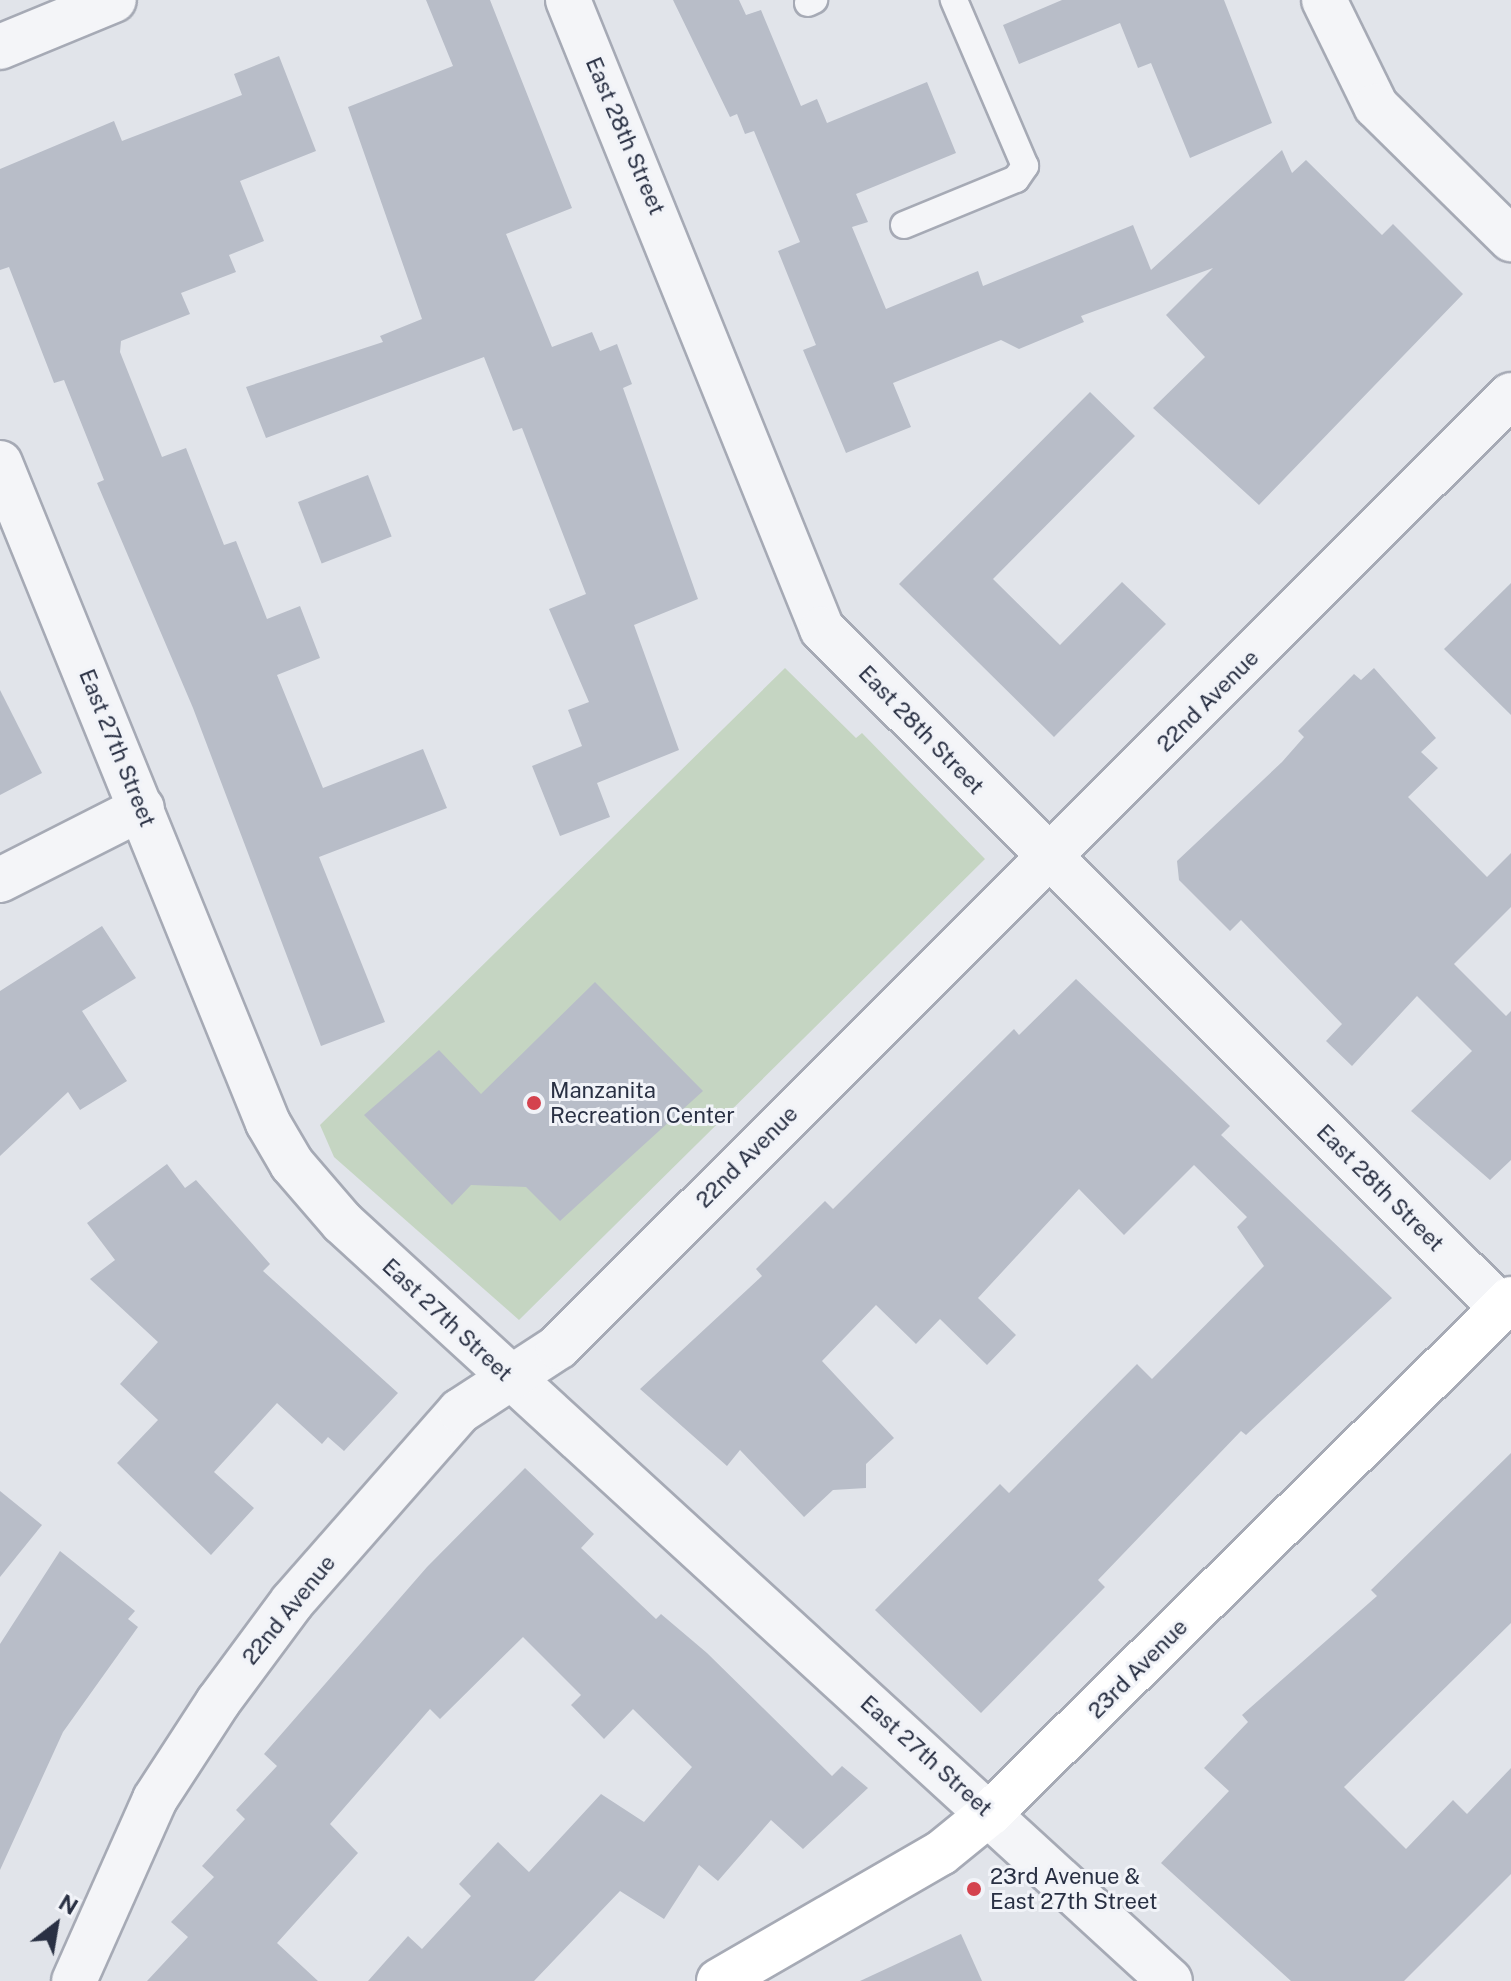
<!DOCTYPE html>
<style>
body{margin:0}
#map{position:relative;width:1511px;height:1981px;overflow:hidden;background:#e1e4ea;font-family:"Public Sans",sans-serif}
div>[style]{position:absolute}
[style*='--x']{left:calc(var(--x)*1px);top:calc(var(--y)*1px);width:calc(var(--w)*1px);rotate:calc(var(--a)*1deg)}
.green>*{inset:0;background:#c5d5c2}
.building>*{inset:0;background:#b8bdc8;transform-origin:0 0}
.roads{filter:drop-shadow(2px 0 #a6aab5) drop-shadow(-2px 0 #a6aab5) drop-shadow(0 2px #a6aab5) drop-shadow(0 -2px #a6aab5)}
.lane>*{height:26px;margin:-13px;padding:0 13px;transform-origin:13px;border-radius:13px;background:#f4f5f8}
.street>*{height:44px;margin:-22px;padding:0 22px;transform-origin:22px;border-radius:22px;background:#f4f5f8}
.secondary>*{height:44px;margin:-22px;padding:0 22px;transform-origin:22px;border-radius:22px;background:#fff}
.dots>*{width:22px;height:22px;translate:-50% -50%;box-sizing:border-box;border:4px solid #f1f3f8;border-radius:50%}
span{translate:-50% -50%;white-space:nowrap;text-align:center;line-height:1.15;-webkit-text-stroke:6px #f1f3f8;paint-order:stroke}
.street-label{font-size:22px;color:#293043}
.poi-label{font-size:22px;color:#293043}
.left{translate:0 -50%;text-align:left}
.north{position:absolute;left:16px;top:1885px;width:80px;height:80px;-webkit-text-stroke:6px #f1f3f8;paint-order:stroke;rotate:31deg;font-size:22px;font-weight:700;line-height:32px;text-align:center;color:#293043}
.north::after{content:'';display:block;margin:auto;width:28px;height:36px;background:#293043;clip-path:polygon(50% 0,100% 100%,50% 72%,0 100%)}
</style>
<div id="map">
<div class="green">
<i style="clip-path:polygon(785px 668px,856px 738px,862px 733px,985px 859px,519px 1320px,334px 1157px,320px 1125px)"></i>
</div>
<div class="building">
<i style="clip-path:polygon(426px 0,490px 0,572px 208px,506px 234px,552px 347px,592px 332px,600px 351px,617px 344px,632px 384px,623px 388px,698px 599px,634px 625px,679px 750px,597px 783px,610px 817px,560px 836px,532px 766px,582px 746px,568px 710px,589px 702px,549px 609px,586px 594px,522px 428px,513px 431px,484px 357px,266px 438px,246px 387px,383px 342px,380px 336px,422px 319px,348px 107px,453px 66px)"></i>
<i style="clip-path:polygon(673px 0,739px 0,746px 15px,761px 10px,801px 106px,817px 99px,827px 123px,927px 82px,956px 153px,856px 194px,868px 222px,852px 227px,886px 309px,978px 271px,983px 286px,1133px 225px,1151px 270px,1282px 150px,1292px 173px,1306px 160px,1382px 235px,1393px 224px,1463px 294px,1259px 505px,1153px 408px,1205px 357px,1166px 315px,1213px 268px,1081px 316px,1084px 322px,1019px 349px,1001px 340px,893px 383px,911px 427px,846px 453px,803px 350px,816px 345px,778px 251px,800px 242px,754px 131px,745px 134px,737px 114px,730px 117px)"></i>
<i style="clip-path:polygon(1062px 0,1224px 0,1272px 123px,1190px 158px,1151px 63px,1138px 68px,1120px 23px,1019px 64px,1003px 25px)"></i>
<i style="clip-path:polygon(279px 56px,316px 151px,240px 181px,264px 241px,229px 255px,236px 272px,181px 293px,190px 314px,121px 341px,120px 352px,162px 457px,186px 448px,224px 545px,236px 541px,267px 619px,300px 606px,320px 658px,277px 675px,323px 788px,423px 749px,447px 808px,319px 857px,385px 1022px,321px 1046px,193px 708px,97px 483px,104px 480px,64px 380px,54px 383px,9px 267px,0 270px,0 169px,114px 121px,122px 141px,242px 95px,234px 74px)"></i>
<i style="clip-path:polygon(1090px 392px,1135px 436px,993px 579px,1060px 645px,1122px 582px,1166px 624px,1054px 737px,899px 584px)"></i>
<i style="left:368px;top:475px;width:66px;height:75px;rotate:69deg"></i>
<i style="clip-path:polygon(1511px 583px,1511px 715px,1444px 649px)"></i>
<i style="clip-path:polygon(1374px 668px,1436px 738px,1421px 752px,1438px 768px,1408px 797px,1487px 877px,1511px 853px,1511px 907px,1454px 964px,1506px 1016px,1511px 1011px,1511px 1160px,1490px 1180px,1411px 1111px,1472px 1051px,1417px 996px,1352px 1066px,1326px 1041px,1342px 1024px,1241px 920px,1230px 931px,1179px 880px,1177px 861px,1282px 762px,1304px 737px,1298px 731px,1354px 674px,1361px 680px)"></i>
<i style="clip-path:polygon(0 690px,42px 773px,0 795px)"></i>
<i style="clip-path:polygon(102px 926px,136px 978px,82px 1011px,127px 1081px,80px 1110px,68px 1092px,0 1156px,0 991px)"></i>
<i style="clip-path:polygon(1076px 979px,1230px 1126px,1221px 1135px,1392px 1298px,1246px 1435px,1241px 1431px,1098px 1580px,1105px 1587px,981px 1713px,875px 1610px,1000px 1484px,1009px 1493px,1137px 1364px,1152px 1379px,1264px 1266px,1237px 1227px,1247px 1217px,1194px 1165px,1124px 1235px,1079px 1189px,978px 1298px,1016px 1335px,987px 1365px,940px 1319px,916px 1344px,876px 1305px,822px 1361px,894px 1438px,866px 1464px,866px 1488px,833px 1490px,804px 1517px,740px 1450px,727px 1466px,640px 1389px,762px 1276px,756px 1269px,825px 1201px,833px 1209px,1014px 1029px,1019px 1035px)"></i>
<i style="clip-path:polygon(595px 982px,703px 1091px,560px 1221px,526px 1187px,471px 1185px,452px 1205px,364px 1115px,439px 1050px,481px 1094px)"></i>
<i style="clip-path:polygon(167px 1164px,185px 1188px,196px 1180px,270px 1264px,263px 1271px,398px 1393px,344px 1451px,328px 1437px,322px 1444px,277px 1403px,214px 1472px,254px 1508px,211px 1555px,117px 1463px,158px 1420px,120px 1384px,158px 1342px,90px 1279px,115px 1260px,87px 1223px)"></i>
<i style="clip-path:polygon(1511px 1453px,1511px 1623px,1344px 1787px,1406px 1849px,1453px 1800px,1467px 1814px,1511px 1768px,1511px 1874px,1404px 1981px,1291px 1981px,1161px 1863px,1229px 1791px,1204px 1768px,1248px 1722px,1242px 1715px,1377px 1596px,1371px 1590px)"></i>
<i style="clip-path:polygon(525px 1468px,594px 1534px,581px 1548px,656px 1619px,661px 1614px,707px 1653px,832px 1776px,842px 1766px,868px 1788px,803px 1849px,771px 1820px,718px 1881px,699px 1865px,664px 1919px,620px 1891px,534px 1981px,368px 1981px,408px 1936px,422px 1949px,471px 1896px,459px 1884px,498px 1842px,529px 1872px,601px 1794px,644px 1822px,692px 1767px,633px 1709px,604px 1739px,571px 1705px,581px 1695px,523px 1637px,440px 1719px,430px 1709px,330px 1824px,358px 1853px,277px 1943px,318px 1981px,147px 1981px,188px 1937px,171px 1922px,214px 1877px,202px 1866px,245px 1819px,236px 1810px,277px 1766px,264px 1754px,427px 1567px)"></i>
<i style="clip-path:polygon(0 1491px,42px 1525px,0 1577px)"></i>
<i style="clip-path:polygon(60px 1551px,135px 1611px,128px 1619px,138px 1627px,63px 1732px,0 1870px,0 1644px)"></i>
<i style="clip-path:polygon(961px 1934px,982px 1981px,860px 1981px)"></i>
</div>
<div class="roads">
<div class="lane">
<i style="--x:808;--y:3;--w:7;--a:-27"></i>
<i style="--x:904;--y:225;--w:121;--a:-22.3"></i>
<i style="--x:1016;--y:179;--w:16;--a:-55"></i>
<i style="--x:1025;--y:166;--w:181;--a:-113.2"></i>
</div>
<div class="street">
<i style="--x:568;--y:0;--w:678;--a:68.01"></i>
<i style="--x:822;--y:629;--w:961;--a:44.96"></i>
<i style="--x:1324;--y:0;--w:118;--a:63.9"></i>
<i style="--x:1376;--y:106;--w:190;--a:44.6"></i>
<i style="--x:0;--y:47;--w:123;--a:-22.4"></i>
<i style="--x:0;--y:463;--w:712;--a:67.9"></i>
<i style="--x:268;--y:1123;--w:48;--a:59.7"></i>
<i style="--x:292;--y:1164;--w:77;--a:49.2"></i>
<i style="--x:342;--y:1222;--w:1123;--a:42.51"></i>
<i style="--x:0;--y:880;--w:159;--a:-26.9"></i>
<i style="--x:74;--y:1981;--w:199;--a:-66"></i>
<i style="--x:155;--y:1799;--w:116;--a:-57"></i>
<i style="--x:218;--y:1702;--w:124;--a:-53.5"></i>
<i style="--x:292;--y:1602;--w:254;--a:-48.7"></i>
<i style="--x:460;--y:1411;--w:117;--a:-33.1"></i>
<i style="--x:558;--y:1347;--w:1347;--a:-44.97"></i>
</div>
<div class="secondary">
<i style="--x:719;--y:1981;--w:256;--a:-30"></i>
<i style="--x:941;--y:1853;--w:63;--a:-39.2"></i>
<i style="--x:990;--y:1813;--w:732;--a:-44.61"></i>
</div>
</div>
<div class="dots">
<i style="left:534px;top:1103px;background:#d4424e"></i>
<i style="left:974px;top:1889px;background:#d4424e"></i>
</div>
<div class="street-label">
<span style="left:625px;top:136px;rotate:67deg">East 28th Street</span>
<span style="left:1208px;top:701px;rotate:-45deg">22nd Avenue</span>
<span style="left:921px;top:730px;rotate:46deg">East 28th Street</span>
<span style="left:117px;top:748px;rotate:68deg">East 27th Street</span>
<span style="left:747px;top:1157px;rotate:-45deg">22nd Avenue</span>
<span style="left:1380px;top:1188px;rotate:45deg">East 28th Street</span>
<span style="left:447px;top:1320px;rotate:43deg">East 27th Street</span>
<span style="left:289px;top:1610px;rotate:-51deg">22nd Avenue</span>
<span style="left:1138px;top:1669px;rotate:-45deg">23rd Avenue</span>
<span style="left:926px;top:1756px;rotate:42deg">East 27th Street</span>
</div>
<div class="poi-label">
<span class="left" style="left:550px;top:1103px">Manzanita<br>Recreation Center</span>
<span class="left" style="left:990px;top:1889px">23rd Avenue &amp;<br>East 27th Street</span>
</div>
<div class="north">N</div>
</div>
